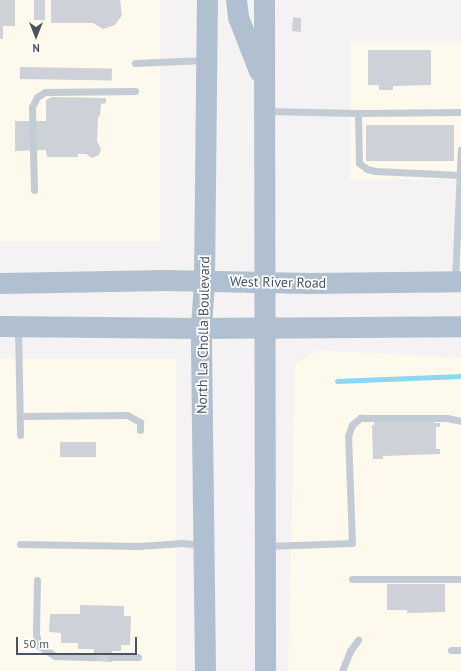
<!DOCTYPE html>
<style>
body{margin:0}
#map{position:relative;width:461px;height:671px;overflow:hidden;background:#f4f2f2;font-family:"PT Sans",sans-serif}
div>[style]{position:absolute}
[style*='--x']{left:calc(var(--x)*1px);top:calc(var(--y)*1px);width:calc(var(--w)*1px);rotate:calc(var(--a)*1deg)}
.commercial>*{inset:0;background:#fdf9ed;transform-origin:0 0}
.stream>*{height:5px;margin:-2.5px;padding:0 2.5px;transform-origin:2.5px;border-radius:2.5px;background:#8cd7f1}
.building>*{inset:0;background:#ced1d7;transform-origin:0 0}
.lane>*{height:7px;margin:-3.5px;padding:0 3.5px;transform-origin:3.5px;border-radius:3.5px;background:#c3ccd4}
.primary>*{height:21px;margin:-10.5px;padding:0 10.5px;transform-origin:10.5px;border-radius:10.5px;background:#b1c0d1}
span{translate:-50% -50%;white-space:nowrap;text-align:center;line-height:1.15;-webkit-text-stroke:3.5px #fff;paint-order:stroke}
.street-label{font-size:14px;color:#495461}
.north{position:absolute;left:16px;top:16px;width:40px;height:40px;-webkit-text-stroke:3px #fff;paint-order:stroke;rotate:180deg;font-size:11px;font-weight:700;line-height:16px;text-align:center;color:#495461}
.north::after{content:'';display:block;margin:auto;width:14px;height:18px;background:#495461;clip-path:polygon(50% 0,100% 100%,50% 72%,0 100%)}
.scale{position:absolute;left:16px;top:637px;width:121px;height:18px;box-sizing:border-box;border:2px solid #495461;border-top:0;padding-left:5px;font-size:12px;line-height:14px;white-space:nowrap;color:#495461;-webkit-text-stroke:3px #fff;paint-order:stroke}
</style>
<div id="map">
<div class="commercial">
<i style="left:0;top:0;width:160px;height:241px"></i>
<i style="left:350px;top:41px;width:111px;height:138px"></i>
<i style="clip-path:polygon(316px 350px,461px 358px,461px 671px,288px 671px,295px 364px)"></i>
<i style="left:0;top:359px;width:176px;height:312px"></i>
</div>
<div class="stream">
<i style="--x:337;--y:381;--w:124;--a:-2.3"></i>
</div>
<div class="building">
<i style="clip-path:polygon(0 0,15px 0,15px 26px,3px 26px,3px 39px,0 39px)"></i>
<i style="left:34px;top:0;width:11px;height:20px"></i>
<i style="clip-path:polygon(51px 0,120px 0,122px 15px,115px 25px,103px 29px,93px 23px,51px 23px)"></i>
<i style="clip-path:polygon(293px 17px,301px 18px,301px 32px,292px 31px)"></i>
<i style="clip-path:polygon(368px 50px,431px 50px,431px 85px,393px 86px,393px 90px,379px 90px,379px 85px,368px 85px)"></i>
<i style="left:20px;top:67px;width:92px;height:12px;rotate:1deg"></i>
<i style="clip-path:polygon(52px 97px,106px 98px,106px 103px,101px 104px,100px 116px,98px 117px,97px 141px,101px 149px,99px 155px,92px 158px,86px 154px,78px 154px,78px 157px,47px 157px,46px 150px,15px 151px,15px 121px,46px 121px,46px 100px)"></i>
<i style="left:454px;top:125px;width:36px;height:88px;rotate:90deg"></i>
<i style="clip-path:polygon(434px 421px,434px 423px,440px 423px,440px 427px,436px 427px,436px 449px,440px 449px,440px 454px,383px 456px,383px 459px,373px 459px,372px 425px,374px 425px,374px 422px)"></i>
<i style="left:60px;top:442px;width:36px;height:15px"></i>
<i style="clip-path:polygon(387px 584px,445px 584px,445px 612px,407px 613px,407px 610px,387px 610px)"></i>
<i style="clip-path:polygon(80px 605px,124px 606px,124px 616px,131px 616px,130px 645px,121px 645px,121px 651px,112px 651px,112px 662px,94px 661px,94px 649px,78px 649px,78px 643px,61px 643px,61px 633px,49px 632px,50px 614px,80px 614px)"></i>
</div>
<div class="lane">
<i style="--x:135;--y:63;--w:70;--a:-2.5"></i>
<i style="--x:265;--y:111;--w:93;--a:1.2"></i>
<i style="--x:358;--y:113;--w:103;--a:-0.6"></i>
<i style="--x:358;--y:113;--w:50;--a:88.9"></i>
<i style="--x:359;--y:163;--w:10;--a:37"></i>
<i style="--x:367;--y:169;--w:8;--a:14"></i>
<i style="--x:375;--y:171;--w:85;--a:2.7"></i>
<i style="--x:34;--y:190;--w:83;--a:-91.4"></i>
<i style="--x:32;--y:107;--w:11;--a:-63"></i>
<i style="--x:37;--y:97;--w:9;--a:-32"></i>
<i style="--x:45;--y:92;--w:90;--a:-0.6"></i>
<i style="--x:455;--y:279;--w:130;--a:-87.4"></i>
<i style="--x:18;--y:327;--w:108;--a:88.9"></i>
<i style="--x:20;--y:416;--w:107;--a:-0.5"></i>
<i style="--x:127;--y:415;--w:15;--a:28"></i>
<i style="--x:140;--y:422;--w:8;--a:90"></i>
<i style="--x:20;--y:544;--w:119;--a:1"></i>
<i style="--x:139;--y:546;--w:43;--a:-4"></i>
<i style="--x:182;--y:543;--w:20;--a:6"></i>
<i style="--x:266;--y:546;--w:86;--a:-2"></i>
<i style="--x:352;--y:543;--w:107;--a:-92.1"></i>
<i style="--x:348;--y:436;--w:12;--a:-70"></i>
<i style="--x:352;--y:425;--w:11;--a:-41"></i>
<i style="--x:360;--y:418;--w:87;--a:0"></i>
<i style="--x:447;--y:418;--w:14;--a:12"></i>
<i style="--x:352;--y:579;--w:109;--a:0"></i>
<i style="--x:37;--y:580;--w:54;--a:91.1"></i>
<i style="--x:36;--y:634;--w:12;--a:76"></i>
<i style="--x:39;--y:646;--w:19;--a:32"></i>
<i style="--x:55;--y:656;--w:38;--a:2"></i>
<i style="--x:451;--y:650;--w:10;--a:0"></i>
<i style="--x:111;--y:657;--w:27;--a:0"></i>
<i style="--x:342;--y:671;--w:22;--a:-68"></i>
<i style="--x:350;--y:651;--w:14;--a:-54"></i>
</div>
<div class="primary">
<i style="--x:236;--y:0;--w:17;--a:83"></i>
<i style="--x:238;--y:17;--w:58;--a:68.7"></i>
<i style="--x:264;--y:0;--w:671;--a:89.91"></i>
<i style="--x:0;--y:283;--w:166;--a:-1"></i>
<i style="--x:166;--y:280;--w:142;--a:1.2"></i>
<i style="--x:308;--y:283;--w:153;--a:-0.7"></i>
<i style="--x:0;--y:326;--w:201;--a:0.6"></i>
<i style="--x:201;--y:328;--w:260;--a:-0.4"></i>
<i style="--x:205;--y:671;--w:343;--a:-90.7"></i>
<i style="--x:201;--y:328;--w:48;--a:-86.4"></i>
<i style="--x:204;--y:280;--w:280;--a:-89.4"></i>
</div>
<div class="street-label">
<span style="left:278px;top:282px;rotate:1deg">West River Road</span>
<span style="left:203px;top:335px;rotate:-89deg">North La Cholla Boulevard</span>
</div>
<div class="north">N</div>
<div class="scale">50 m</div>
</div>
